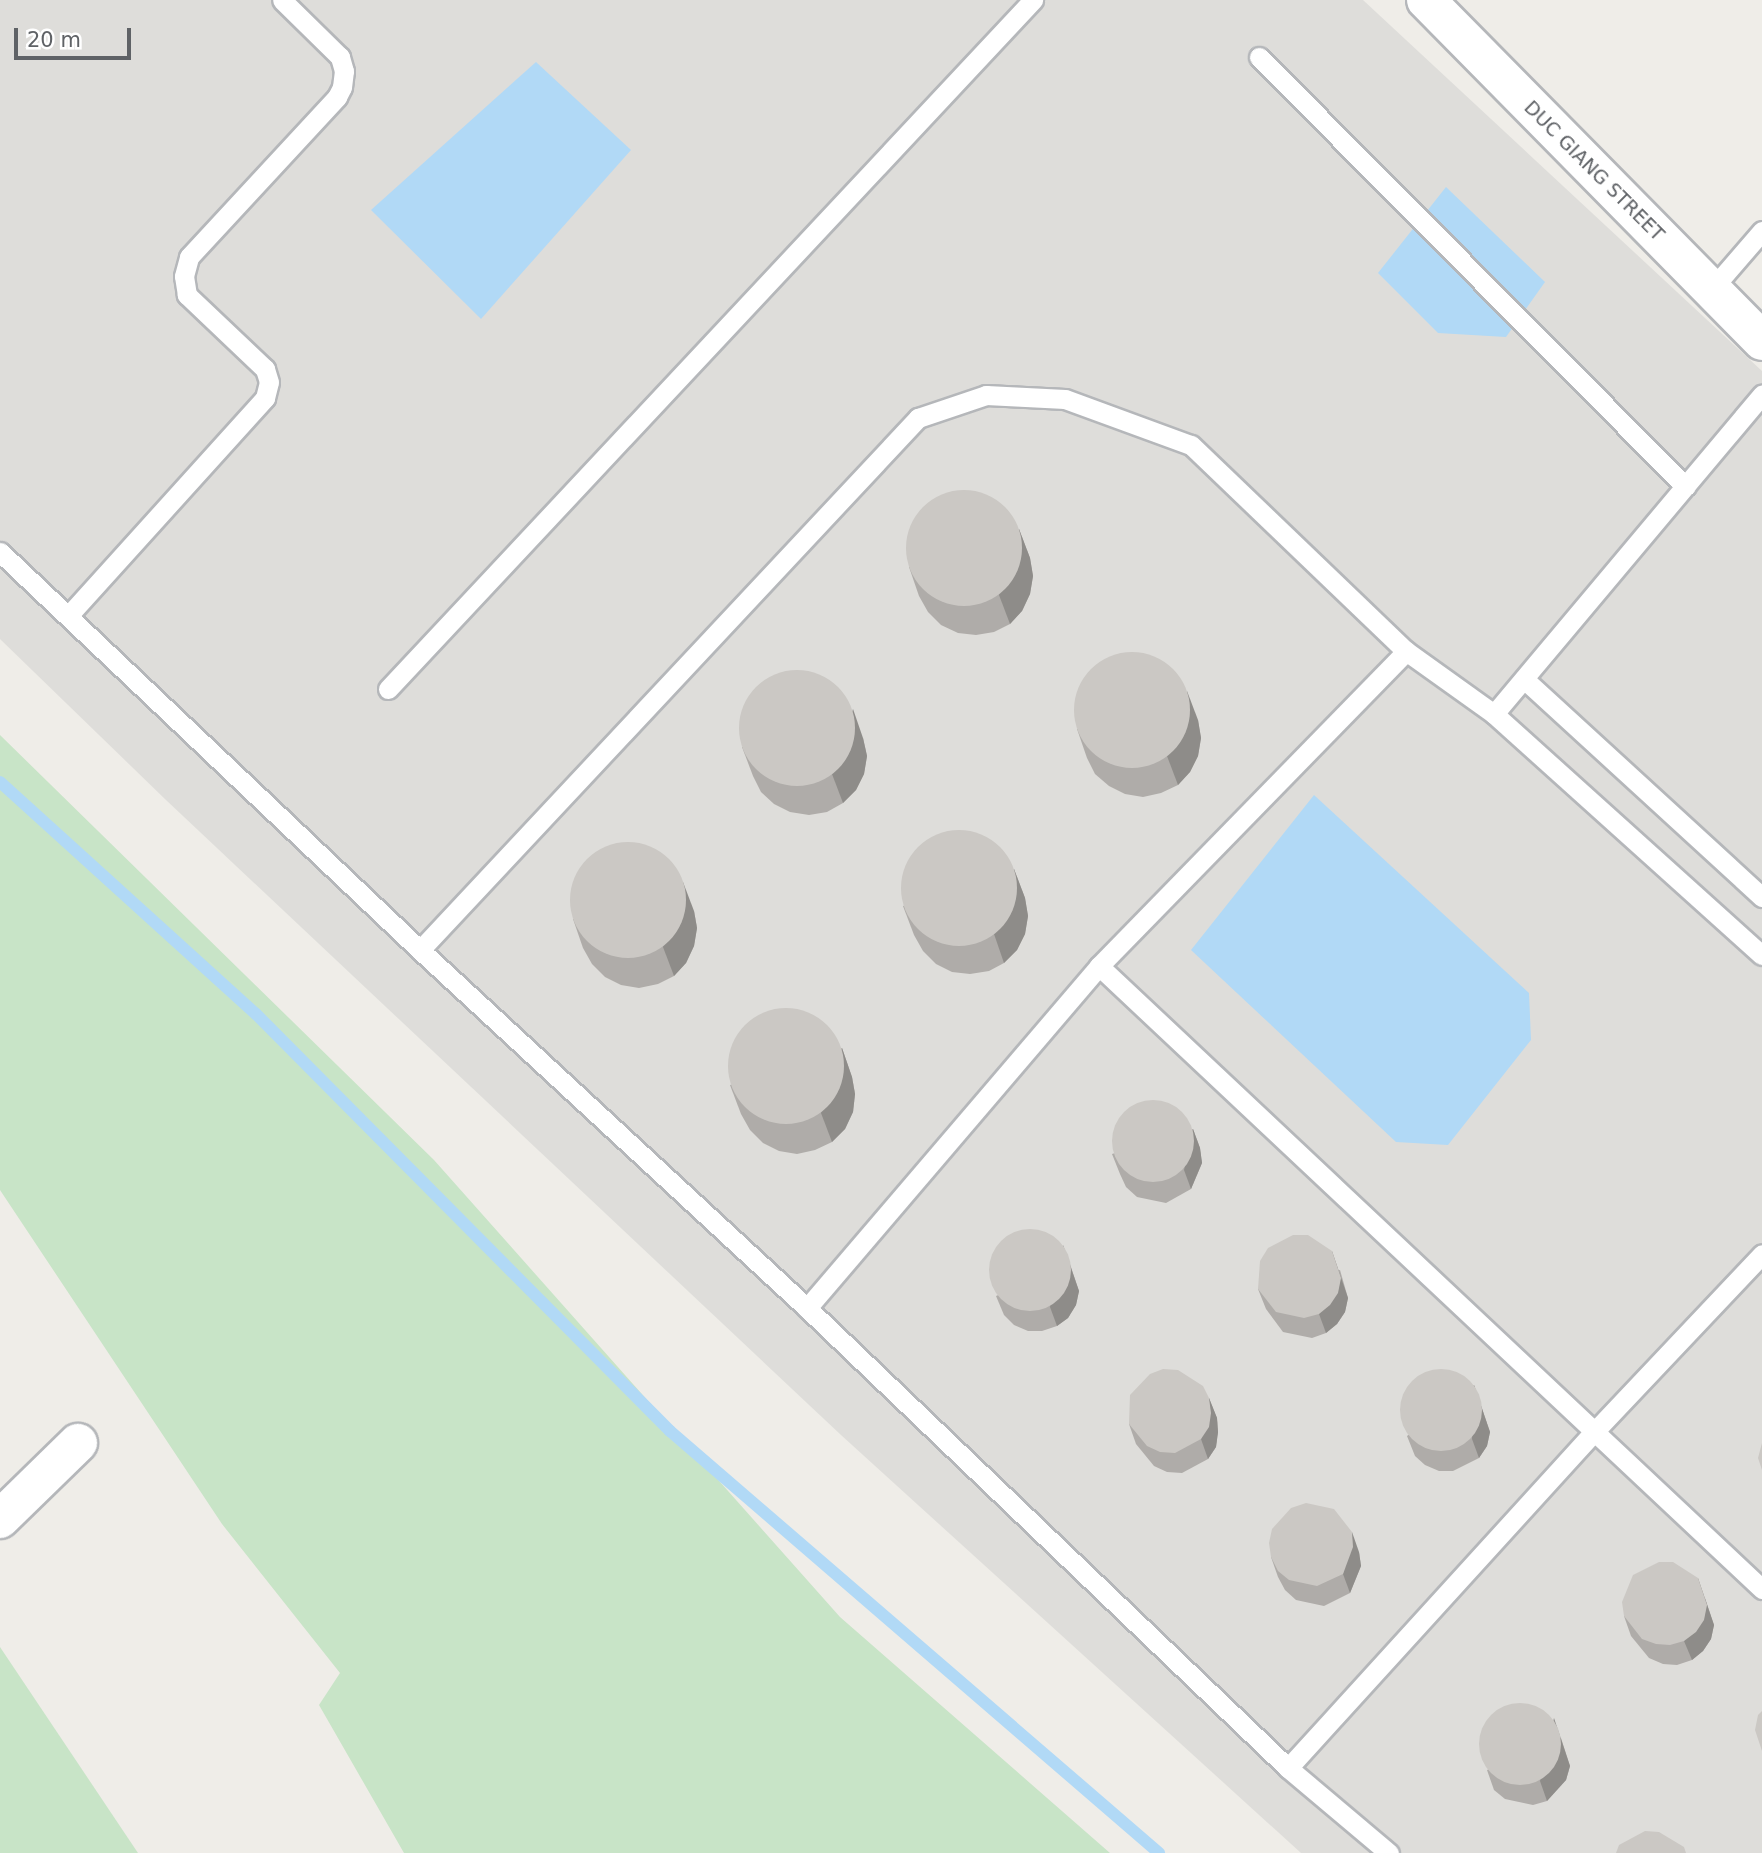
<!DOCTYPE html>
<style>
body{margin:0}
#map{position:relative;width:1762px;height:1853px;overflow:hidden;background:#efede8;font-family:"DejaVu Sans",sans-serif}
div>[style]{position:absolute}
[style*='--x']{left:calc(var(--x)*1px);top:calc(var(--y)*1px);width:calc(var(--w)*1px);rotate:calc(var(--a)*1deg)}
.industrial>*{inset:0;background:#deddda}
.green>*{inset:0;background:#c8e4c7}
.water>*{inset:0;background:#b1d9f6}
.stream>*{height:12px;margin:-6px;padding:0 6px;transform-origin:6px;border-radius:6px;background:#b1d9f6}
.roads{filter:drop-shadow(2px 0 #b5b7ba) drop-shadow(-2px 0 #b5b7ba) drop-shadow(0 2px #b5b7ba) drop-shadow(0 -2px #b5b7ba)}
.service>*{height:19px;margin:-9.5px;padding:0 9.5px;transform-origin:9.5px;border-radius:9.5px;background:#fff}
.minor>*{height:38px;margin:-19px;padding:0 19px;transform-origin:19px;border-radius:19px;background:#fff}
.tertiary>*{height:38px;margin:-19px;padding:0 19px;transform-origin:19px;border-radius:19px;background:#fff}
.wall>*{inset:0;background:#afaca9}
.shaded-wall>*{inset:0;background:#8e8c89}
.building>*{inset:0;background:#cbc8c4}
.round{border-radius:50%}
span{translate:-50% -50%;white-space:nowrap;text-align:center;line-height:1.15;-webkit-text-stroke:5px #fff;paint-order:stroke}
.street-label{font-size:19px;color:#5f6266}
.scale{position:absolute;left:14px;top:28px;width:117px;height:32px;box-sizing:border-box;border:4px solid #5f6266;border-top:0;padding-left:9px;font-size:21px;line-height:24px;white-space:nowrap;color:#5f6266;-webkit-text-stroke:5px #fff;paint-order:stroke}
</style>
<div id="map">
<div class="industrial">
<i style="clip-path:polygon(0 0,1363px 0,1762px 371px,1762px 1853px,1301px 1853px,841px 1435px,166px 800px,0 639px)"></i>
</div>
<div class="green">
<i style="clip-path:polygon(0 735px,434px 1160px,840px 1617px,1110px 1853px,404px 1853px,319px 1705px,340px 1673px,222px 1524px,0 1190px)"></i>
<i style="clip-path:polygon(0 1647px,138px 1853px,0 1853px)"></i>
</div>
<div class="water">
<i style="clip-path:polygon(536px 62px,631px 150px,481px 319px,371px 210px)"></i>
<i style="clip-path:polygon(1446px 187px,1545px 282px,1506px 337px,1438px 333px,1378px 273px)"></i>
<i style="clip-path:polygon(1314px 795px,1529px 993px,1531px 1040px,1448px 1145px,1396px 1142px,1191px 950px)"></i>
</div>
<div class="stream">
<i style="--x:0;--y:782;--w:345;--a:42.2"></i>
<i style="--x:256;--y:1014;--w:588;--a:45.21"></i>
<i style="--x:670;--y:1431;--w:646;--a:40.79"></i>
</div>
<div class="roads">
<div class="service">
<i style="--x:1259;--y:57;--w:605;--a:45.2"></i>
<i style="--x:1711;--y:290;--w:78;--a:-49.2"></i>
<i style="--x:0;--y:552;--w:579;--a:43.46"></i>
<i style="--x:420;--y:950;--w:527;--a:42.77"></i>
<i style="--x:807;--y:1308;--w:666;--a:43.72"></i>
<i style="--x:1288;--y:1768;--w:132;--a:40.1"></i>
<i style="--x:68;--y:616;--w:294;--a:-47.9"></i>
<i style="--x:265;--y:398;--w:16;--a:-76"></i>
<i style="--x:269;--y:382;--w:14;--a:-107"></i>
<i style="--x:265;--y:369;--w:108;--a:-136.5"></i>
<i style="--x:187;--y:295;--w:19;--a:-99"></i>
<i style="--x:184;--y:276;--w:20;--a:-75"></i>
<i style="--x:189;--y:257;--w:218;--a:-47.2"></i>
<i style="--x:337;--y:97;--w:11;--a:-63"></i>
<i style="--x:342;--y:87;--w:16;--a:-83"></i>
<i style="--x:344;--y:71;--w:15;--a:-106"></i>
<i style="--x:340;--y:57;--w:81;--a:-135.5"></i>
<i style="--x:1524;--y:679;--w:323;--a:42.5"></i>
<i style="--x:388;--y:689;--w:944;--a:-46.89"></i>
<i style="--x:1494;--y:714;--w:417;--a:-50"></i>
<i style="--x:420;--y:950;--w:729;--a:-46.89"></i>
<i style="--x:918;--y:418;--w:72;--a:-18.7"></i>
<i style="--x:986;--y:395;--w:79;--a:2.9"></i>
<i style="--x:1065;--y:399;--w:134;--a:20.1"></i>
<i style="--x:1191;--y:445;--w:298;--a:43.8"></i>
<i style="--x:1406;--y:651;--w:108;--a:35.6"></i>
<i style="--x:1494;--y:714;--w:360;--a:42"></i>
<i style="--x:1099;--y:966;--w:910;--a:43.22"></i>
<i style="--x:807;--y:1308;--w:450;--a:-49.5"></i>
<i style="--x:1099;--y:966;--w:440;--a:-45.7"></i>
<i style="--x:1288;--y:1768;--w:453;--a:-47.7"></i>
<i style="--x:1593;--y:1433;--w:246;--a:-46.6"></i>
</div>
<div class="minor">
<i style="--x:0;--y:1519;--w:109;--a:-44.3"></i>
</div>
<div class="tertiary">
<i style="--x:1426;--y:0;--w:479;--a:45.4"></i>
</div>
</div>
<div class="wall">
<i style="clip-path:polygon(1019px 529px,1030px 558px,1033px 576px,1030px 594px,1022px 611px,1010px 624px,994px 632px,976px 635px,958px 633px,941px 625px,928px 612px,919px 596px,909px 567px)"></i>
<i style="clip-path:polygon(1198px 720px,1201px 738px,1198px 756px,1190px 772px,1178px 785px,1161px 793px,1143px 797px,1125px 794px,1109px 786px,1095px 774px,1087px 758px,1077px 729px)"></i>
<i style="clip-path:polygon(863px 738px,867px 756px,864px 774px,856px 790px,843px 803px,827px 812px,809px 815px,790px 812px,774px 804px,761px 792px,753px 776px,742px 747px)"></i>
<i style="clip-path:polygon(1014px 869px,1025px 898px,1028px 916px,1025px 934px,1017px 950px,1004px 963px,989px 971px,970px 974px,952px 972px,936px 964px,923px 951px,914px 935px,903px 906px)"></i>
<i style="clip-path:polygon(694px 911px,697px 928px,694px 946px,686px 963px,674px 976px,658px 984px,639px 988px,621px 985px,605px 977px,592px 964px,583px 948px,573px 919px)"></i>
<i style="clip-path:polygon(842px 1048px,852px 1077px,855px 1094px,853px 1112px,845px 1129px,832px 1142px,815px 1150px,797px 1154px,779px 1151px,763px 1143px,750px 1130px,741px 1114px,730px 1085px)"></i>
<i style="clip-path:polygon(1193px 1129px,1200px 1148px,1202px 1163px,1191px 1189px,1166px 1203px,1137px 1197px,1126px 1187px,1120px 1174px,1112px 1154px)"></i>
<i style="clip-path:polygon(1070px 1264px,1079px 1291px,1076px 1305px,1068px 1318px,1057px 1326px,1042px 1331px,1028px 1331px,1014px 1325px,1004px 1315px,996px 1296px)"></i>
<i style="clip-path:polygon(1340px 1270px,1348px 1298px,1345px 1312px,1337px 1324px,1326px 1333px,1312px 1338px,1283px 1332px,1266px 1309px,1258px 1289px)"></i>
<i style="clip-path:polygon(1474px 1385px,1490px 1432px,1487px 1446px,1479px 1458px,1453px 1471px,1439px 1471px,1425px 1465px,1415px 1456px,1407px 1436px)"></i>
<i style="clip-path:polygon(1209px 1398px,1217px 1418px,1218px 1432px,1216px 1447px,1208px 1459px,1182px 1473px,1167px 1472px,1154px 1466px,1136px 1444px,1129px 1424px)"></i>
<i style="clip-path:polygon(1359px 1552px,1361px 1566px,1350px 1593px,1324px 1606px,1296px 1600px,1285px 1590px,1278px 1577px,1271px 1557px)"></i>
<i style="clip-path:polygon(1705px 1598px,1714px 1625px,1711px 1639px,1703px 1651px,1692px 1660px,1677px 1665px,1663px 1664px,1649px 1658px,1631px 1636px,1624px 1616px)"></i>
<i style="clip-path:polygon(1561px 1738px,1570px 1766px,1566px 1780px,1547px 1801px,1533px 1805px,1505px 1799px,1494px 1790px,1487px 1770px)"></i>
</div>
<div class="shaded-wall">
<i style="clip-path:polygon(1019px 529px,1030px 558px,1033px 576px,1030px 594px,1022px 611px,1010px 624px,999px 595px)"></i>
<i style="clip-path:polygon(1187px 691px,1198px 720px,1201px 738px,1198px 756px,1190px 772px,1178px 785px,1167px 756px)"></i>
<i style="clip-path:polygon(853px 709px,863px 738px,867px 756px,864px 774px,856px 790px,843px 803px,832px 774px)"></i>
<i style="clip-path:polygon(1014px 869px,1025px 898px,1028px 916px,1025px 934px,1017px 950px,1004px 963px,994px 934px)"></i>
<i style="clip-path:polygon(683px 882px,694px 911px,697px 928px,694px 946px,686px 963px,674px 976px,663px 947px)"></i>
<i style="clip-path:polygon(842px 1048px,852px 1077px,855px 1094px,853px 1112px,845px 1129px,832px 1142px,821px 1113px)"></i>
<i style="clip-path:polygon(1193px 1129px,1200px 1148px,1202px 1163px,1191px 1189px,1184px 1170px)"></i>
<i style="clip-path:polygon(1063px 1245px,1079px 1291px,1076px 1305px,1068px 1318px,1057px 1326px,1050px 1307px)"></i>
<i style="clip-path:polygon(1332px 1251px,1348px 1298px,1345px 1312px,1337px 1324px,1326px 1333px,1319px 1314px)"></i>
<i style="clip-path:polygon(1474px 1385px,1490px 1432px,1487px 1446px,1479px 1458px,1472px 1439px)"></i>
<i style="clip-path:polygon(1209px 1398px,1217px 1418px,1218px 1432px,1216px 1447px,1208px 1459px,1201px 1439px)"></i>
<i style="clip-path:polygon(1352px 1532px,1359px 1552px,1361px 1566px,1350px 1593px,1343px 1574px)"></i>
<i style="clip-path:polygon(1698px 1578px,1714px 1625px,1711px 1639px,1703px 1651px,1692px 1660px,1684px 1641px)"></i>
<i style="clip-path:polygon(1554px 1718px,1570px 1766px,1566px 1780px,1547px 1801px,1540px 1781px)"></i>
</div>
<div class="building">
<i class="round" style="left:906px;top:490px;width:116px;height:116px"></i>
<i class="round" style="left:1074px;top:652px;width:116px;height:116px"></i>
<i class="round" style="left:739px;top:670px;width:116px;height:116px"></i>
<i class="round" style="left:901px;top:830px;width:116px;height:116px"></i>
<i class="round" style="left:570px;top:842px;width:116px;height:116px"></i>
<i class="round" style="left:728px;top:1008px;width:116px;height:116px"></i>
<i class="round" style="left:1112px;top:1100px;width:82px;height:82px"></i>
<i class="round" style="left:989px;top:1229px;width:82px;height:82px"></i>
<i style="clip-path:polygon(1293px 1235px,1308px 1235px,1332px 1251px,1341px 1278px,1338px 1293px,1330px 1305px,1319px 1314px,1304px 1318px,1276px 1312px,1258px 1289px,1260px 1261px,1268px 1248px)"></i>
<i class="round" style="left:1400px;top:1369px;width:82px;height:82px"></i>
<i style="clip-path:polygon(1163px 1369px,1178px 1370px,1203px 1386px,1209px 1398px,1211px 1413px,1209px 1427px,1201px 1439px,1175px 1453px,1160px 1452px,1147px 1446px,1129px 1424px,1130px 1395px,1150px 1374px)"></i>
<i style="clip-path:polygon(1762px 1443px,1762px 1470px,1758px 1458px)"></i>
<i style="clip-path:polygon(1306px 1503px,1334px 1509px,1352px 1532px,1353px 1547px,1343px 1574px,1317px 1586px,1289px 1580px,1278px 1571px,1271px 1557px,1269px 1543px,1272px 1529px,1291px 1508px)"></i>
<i style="clip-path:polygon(1659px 1562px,1673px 1562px,1698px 1578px,1707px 1605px,1704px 1620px,1696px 1632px,1684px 1641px,1670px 1645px,1656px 1644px,1642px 1639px,1624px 1616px,1622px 1602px,1633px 1575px)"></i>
<i class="round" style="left:1479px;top:1703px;width:82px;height:82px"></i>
<i style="clip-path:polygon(1762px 1711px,1762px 1751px,1755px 1730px,1758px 1715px)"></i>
<i style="clip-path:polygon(1645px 1831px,1659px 1832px,1684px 1847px,1686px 1853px,1616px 1853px,1619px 1845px)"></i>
</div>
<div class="street-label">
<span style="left:1594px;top:171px;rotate:45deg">DUC GIANG STREET</span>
</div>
<div class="scale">20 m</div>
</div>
